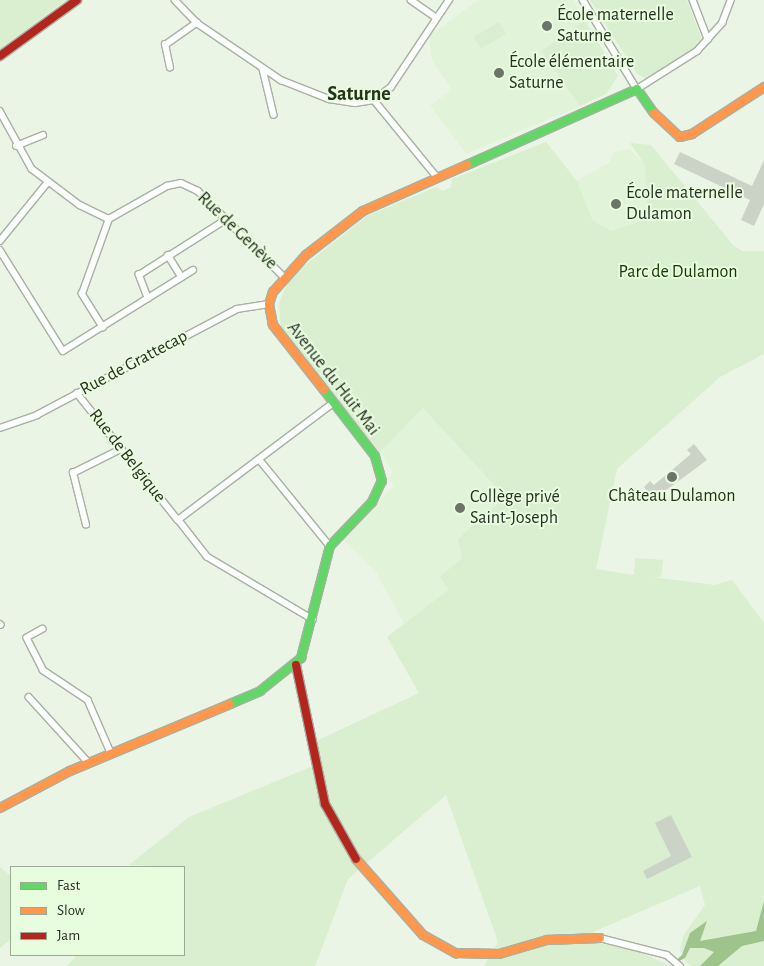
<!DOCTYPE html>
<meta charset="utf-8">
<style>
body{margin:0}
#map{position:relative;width:764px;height:966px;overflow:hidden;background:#eaf5e5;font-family:"Alegreya Sans",sans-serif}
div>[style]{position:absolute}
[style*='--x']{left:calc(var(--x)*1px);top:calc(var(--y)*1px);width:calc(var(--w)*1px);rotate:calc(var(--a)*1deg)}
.built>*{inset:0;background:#e1f4d9}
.green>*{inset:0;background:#d9efcf;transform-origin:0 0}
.water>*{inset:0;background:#9ec38b}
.building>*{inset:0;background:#cbd3c7}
.roads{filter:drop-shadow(1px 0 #a8b0a4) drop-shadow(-1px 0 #a8b0a4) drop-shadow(0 1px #a8b0a4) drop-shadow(0 -1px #a8b0a4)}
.street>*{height:5.5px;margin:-2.75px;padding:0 2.75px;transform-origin:2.75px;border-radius:2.75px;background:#fcfefb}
.fast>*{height:8px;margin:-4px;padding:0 4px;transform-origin:4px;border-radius:4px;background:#63d668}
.slow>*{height:8px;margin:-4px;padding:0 4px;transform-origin:4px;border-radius:4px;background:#ff974d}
.jam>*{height:8px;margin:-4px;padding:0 4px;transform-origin:4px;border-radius:4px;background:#b3261e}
.dots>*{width:14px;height:14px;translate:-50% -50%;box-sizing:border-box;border:2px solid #e8fcde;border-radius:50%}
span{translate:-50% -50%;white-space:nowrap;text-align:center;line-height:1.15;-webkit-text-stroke:4px #e8fcde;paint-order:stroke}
.poi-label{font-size:18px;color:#272f24}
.left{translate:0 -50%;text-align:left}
.street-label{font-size:18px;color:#272f24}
.park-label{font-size:18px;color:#173602}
.quarter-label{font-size:20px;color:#24341c;font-weight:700}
.legend{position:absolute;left:10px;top:866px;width:175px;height:90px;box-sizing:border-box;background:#e8fcde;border:1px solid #9baa94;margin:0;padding:6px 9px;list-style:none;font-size:15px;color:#272f24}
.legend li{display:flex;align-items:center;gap:10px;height:25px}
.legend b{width:25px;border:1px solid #9baa94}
</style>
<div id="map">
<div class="built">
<i style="clip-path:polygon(478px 0,573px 0,585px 20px,541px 51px,580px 106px,466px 154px,430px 106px,452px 89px,432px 61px,429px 36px)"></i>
<i style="clip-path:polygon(630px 149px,645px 165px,647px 219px,611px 231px,593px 221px,577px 181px,610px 162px,614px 152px)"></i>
<i style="clip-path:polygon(423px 408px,505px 497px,458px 539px,462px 559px,449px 590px,404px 624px,376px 572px,341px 538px,394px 486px,388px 478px,393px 472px,380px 452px)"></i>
</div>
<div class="green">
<i style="clip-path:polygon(0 0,66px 0,0 49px)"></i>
<i style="clip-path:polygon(590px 0,687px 0,702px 40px,683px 59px,648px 79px,637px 74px)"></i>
<i style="clip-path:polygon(585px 20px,618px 76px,606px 94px,580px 106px,541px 51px)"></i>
<i style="left:499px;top:22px;width:14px;height:29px;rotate:60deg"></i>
<i style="clip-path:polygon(546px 142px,577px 181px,593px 221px,611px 231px,647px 219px,645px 165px,630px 143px,651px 145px,733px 245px,742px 251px,764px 251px,764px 354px,720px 377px,617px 469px,596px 569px,634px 575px,635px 558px,663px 560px,661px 577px,652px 577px,715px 585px,732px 580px,764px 623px,764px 966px,691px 966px,686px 962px,680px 950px,683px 936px,705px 905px,700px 886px,593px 932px,597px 943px,635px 950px,671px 966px,484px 966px,498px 942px,446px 795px,348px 879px,315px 966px,67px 966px,77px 955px,184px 955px,184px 867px,129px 865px,189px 817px,318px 764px,314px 742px,419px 693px,387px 637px,448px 590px,440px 576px,462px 559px,458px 539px,505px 497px,423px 408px,380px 452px,291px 346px,281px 330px,279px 303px,290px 277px,367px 216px,436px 187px,443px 191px,451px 187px,452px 179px)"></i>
<i style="clip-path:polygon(0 867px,11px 876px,11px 939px,0 948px)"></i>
</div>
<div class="water">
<i style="clip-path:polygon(764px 901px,764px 941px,742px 946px,718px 966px,700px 966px,714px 952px,704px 948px,690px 948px,685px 958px,670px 966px,682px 955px,690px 933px,707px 921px,700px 941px,756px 931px)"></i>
</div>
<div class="building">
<i style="clip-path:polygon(680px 152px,752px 186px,764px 160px,764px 204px,754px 226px,741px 220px,750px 200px,674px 164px)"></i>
<i style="clip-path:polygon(694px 444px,707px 460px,661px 494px,664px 497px,657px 503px,644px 487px,650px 481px,654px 485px,691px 454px,687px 450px)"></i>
<i style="clip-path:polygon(671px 815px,692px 857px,647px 879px,643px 871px,671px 856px,655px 823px)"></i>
</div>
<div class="roads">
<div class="street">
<i style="--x:175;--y:0;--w:32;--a:46"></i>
<i style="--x:197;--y:23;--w:102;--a:34.2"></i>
<i style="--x:281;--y:80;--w:52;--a:21.6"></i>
<i style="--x:329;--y:99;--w:26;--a:9"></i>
<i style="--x:355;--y:103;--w:19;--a:-9"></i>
<i style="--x:374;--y:100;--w:21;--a:-37"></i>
<i style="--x:391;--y:87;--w:105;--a:-56.3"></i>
<i style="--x:411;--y:0;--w:28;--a:35"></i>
<i style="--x:583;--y:0;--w:104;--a:58.8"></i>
<i style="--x:637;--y:89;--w:71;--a:-32.3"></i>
<i style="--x:697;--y:51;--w:38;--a:-48"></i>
<i style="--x:722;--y:23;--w:25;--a:-69"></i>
<i style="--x:693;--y:0;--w:42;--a:69"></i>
<i style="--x:170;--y:68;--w:24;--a:-102"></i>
<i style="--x:165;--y:45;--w:39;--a:-35"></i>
<i style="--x:263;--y:69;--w:47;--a:76.6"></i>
<i style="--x:374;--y:100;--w:99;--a:50.7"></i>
<i style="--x:0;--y:111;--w:66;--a:61.1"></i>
<i style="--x:32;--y:169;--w:60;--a:36.9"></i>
<i style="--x:80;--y:205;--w:32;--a:26"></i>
<i style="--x:16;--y:146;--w:29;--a:-22"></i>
<i style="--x:109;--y:219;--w:67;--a:-29.6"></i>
<i style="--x:167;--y:186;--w:14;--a:-12"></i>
<i style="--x:181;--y:183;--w:19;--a:25"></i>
<i style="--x:198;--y:191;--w:122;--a:45"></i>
<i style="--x:0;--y:241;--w:76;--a:-50.9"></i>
<i style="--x:0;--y:250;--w:119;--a:58"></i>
<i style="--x:63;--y:351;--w:153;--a:-31.9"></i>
<i style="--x:168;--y:255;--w:26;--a:58"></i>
<i style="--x:148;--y:299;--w:26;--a:-111"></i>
<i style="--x:139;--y:275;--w:104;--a:-32.5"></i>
<i style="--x:103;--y:328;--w:40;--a:-122"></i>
<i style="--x:82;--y:294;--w:80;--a:-70.2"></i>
<i style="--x:77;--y:393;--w:162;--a:51.5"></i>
<i style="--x:0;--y:428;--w:39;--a:-19"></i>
<i style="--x:37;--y:415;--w:226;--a:-27.9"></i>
<i style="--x:237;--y:309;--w:32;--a:-9"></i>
<i style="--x:259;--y:459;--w:112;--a:50.8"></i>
<i style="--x:86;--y:525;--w:54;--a:-104"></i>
<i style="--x:73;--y:473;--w:54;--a:-26.6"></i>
<i style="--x:313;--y:620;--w:123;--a:-149.3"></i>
<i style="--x:207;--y:557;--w:47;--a:-128.1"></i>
<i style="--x:178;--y:520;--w:193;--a:-37"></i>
<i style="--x:0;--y:624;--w:1;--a:45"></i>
<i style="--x:43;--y:629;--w:18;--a:151"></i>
<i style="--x:27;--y:638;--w:36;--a:63"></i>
<i style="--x:43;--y:670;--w:54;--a:33.7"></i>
<i style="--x:88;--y:700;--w:58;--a:66.5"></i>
<i style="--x:29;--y:697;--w:89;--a:47.7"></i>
<i style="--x:600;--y:938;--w:69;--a:14.2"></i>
<i style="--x:667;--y:955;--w:17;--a:40"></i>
</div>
<div class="fast">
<i style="--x:467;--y:165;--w:186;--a:-24.1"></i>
<i style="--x:637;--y:89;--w:29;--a:55"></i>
<i style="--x:230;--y:704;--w:33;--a:-23"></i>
<i style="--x:260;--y:691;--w:53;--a:-38.8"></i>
<i style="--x:301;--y:658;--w:116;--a:-75.5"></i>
<i style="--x:330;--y:546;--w:61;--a:-46.3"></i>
<i style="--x:372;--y:502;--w:23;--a:-65"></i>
<i style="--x:382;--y:481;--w:26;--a:-106"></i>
<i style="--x:375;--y:456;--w:83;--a:-127.7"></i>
</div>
<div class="slow">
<i style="--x:654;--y:113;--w:35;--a:43"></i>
<i style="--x:680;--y:137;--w:12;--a:-14"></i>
<i style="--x:692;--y:134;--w:86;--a:-33.1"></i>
<i style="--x:324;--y:390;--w:83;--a:-128.1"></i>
<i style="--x:273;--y:325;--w:21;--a:-101"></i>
<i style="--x:269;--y:304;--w:13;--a:-72"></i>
<i style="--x:273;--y:292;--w:50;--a:-48.3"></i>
<i style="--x:306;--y:255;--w:72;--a:-37.7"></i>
<i style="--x:363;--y:211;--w:114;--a:-23.9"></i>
<i style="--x:0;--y:808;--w:79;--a:-27.9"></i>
<i style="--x:70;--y:771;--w:173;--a:-22.7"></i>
<i style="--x:356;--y:859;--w:101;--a:48.6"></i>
<i style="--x:423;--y:935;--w:38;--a:29"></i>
<i style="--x:456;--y:953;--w:43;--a:1.3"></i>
<i style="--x:499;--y:954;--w:50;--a:-16.3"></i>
<i style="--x:547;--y:940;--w:53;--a:-2.2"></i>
</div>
<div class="jam">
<i style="--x:0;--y:56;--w:95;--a:-36"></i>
<i style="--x:296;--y:665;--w:142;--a:78.2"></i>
<i style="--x:325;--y:804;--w:63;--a:60.6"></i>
</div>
</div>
<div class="dots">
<i style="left:547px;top:26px;background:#6b7468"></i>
<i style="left:499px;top:73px;background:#6b7468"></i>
<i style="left:616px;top:204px;background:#6b7468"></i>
<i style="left:672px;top:477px;background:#6b7468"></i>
<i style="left:460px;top:508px;background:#6b7468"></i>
</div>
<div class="poi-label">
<span class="left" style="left:557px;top:26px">École maternelle<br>Saturne</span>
<span class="left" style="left:509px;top:73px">École élémentaire<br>Saturne</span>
<span class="left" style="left:626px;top:204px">École maternelle<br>Dulamon</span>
<span style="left:672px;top:496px">Château Dulamon</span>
<span class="left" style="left:470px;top:508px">Collège privé<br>Saint-Joseph</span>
</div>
<div class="street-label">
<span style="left:237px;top:231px;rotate:44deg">Rue de Genève</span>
<span style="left:134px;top:363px;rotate:-28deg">Rue de Grattecap</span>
<span style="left:333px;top:379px;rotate:52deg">Avenue du Huit Mai</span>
<span style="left:127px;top:456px;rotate:52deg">Rue de Belgique</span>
</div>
<div class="park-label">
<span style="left:678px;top:272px">Parc de Dulamon</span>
</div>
<div class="quarter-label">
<span style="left:359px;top:94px">Saturne</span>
</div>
<ul class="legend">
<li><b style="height:6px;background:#63d668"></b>Fast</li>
<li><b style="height:6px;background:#ff974d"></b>Slow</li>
<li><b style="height:6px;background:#b3261e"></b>Jam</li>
</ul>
</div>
